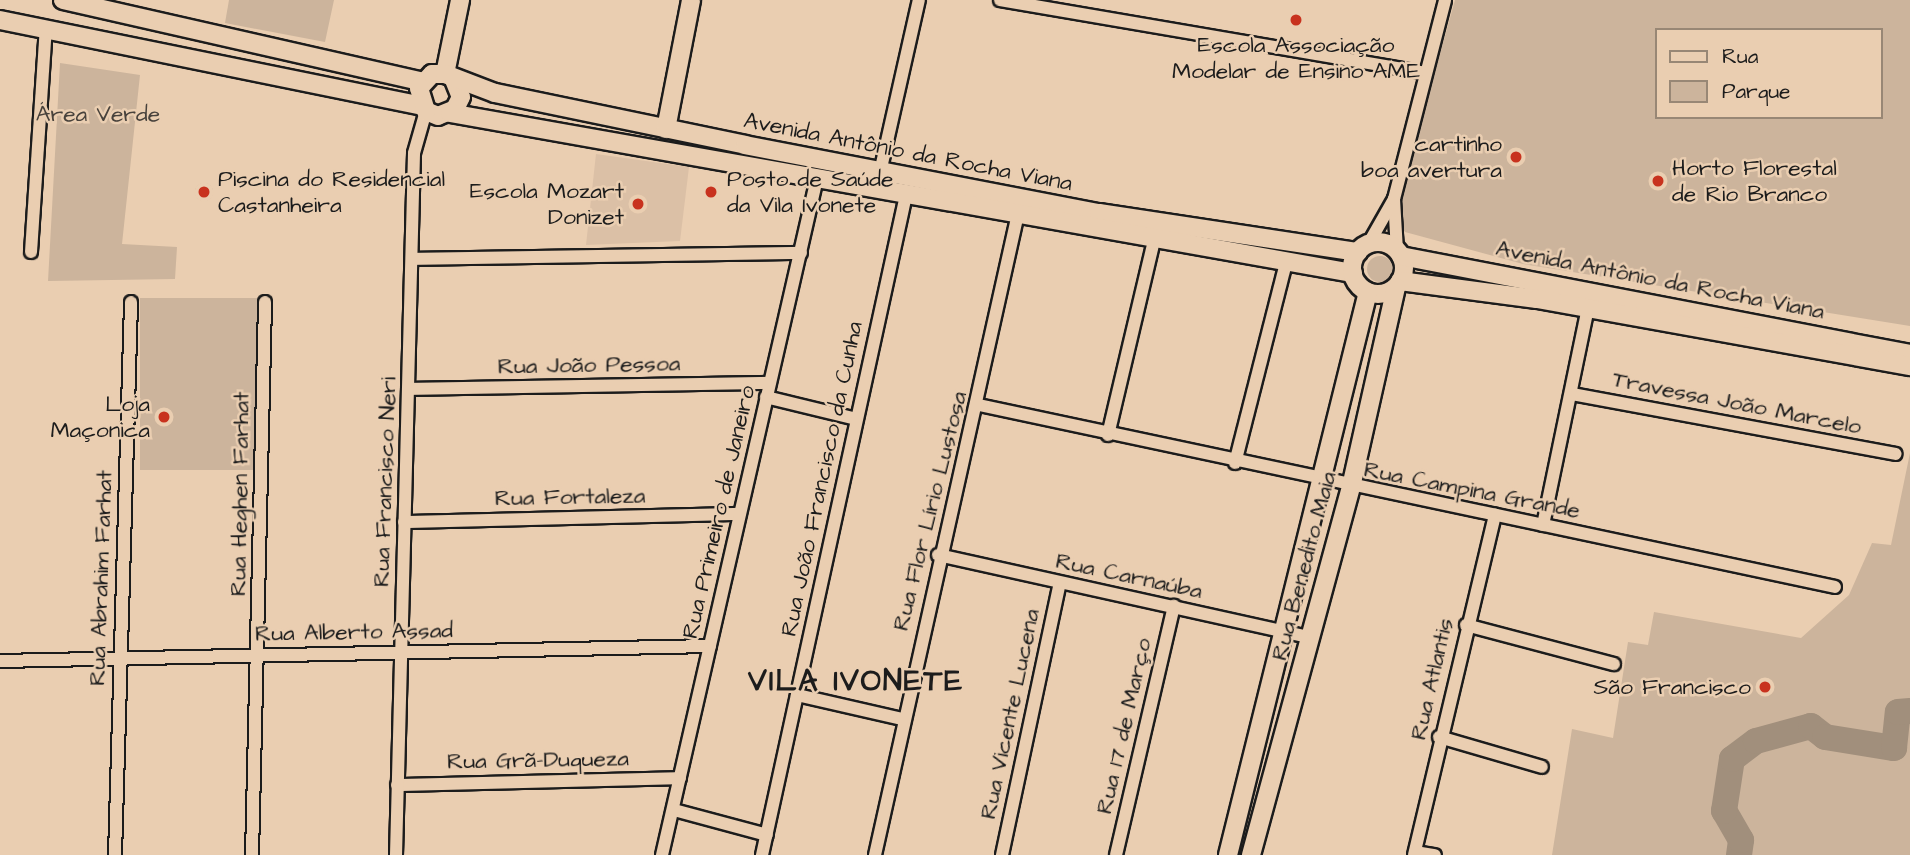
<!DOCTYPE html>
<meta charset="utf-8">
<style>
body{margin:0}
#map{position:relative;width:1910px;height:855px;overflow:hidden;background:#eaceb1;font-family:"Architects Daughter",sans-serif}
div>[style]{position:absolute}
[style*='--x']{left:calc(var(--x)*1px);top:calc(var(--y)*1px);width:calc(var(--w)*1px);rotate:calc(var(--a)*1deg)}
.built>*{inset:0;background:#dbc0a6}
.green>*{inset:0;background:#ccb49c;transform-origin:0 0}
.round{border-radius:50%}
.water>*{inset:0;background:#a18f7c}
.river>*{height:26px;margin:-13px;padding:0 13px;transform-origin:13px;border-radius:13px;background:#a18f7c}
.roads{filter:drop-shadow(2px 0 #1c1c1c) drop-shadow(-2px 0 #1c1c1c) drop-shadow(0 2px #1c1c1c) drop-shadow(0 -2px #1c1c1c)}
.street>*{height:12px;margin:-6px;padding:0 6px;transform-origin:6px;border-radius:6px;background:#eaceb1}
.secondary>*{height:18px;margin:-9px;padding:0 9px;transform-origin:9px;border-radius:9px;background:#eaceb1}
.secondary>.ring{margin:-9px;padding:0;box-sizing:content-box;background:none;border:18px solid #eaceb1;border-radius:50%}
.dots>*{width:19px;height:19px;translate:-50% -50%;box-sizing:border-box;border:4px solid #eaceb1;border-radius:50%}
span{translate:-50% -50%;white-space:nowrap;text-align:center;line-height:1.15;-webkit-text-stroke:5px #eaceb1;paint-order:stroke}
.poi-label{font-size:23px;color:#1c1c1c}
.right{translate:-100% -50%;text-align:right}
.left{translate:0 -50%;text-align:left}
.park-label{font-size:23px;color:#48423c}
.street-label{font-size:23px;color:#1c1c1c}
.district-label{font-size:30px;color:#1c1c1c;font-weight:700;letter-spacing:2px}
.legend{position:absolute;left:1655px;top:28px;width:228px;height:91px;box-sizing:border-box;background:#eaceb1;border:2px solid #988775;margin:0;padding:9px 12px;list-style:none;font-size:21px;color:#1c1c1c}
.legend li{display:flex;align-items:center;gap:14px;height:35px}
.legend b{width:35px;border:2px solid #988775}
</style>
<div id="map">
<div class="built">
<i style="clip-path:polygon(596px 154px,689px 167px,680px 241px,586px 245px)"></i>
</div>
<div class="green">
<i style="clip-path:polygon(229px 0,334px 0,325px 42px,225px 23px)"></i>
<i style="clip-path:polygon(evenodd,1455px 0,1910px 0,1910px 326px,1523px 264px,1405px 232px,1394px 219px,1455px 0,1656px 30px,1880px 30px,1880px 117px,1656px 117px,1656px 30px)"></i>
<i style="clip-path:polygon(60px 63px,140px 75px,122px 244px,177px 247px,175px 279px,48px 281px)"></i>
<i class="round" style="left:1367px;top:256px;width:26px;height:26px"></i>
<i style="left:140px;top:298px;width:120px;height:172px"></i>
<i style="clip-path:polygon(1910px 453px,1910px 855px,1552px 855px,1572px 729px,1613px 738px,1628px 642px,1648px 645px,1654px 612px,1801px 638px,1849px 595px,1872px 543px,1891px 545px)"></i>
</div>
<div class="water">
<i class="round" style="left:195px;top:183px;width:18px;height:18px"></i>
</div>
<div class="river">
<i style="--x:1739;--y:855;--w:15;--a:-82"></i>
<i style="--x:1741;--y:840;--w:34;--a:-120"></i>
<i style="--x:1724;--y:811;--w:53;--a:-81.3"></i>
<i style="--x:1732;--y:759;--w:30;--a:-37"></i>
<i style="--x:1756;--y:741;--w:57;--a:-15.3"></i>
<i style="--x:1811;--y:726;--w:18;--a:38"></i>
<i style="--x:1825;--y:737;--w:70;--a:9.1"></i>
<i style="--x:1894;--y:748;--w:36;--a:-84"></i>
<i style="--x:1898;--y:712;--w:12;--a:-5"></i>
</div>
<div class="roads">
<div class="street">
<i style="--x:1000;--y:0;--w:429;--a:9.7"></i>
<i style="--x:881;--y:168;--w:172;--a:-77.3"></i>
<i style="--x:1394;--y:199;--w:52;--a:86.7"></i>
<i style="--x:1369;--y:243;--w:51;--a:-60.4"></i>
<i style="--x:1394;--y:199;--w:205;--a:-75.6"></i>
<i style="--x:31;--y:252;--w:225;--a:-86.2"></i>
<i style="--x:412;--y:259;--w:389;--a:-0.9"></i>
<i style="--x:410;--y:389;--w:359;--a:-1"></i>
<i style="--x:1572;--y:394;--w:329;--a:10.5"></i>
<i style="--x:766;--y:397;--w:93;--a:13.7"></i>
<i style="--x:979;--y:405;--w:875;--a:12"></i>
<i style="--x:1108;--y:435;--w:200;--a:-76.7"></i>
<i style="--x:1235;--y:463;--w:206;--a:-75.7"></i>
<i style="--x:404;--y:522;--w:333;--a:-1.4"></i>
<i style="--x:1543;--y:525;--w:223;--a:-78.3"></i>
<i style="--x:938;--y:555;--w:382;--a:12.5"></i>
<i style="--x:1466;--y:625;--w:153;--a:14.8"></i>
<i style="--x:0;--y:661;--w:710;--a:-1.21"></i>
<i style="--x:797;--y:695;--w:108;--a:12.9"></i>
<i style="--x:1439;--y:737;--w:107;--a:16.2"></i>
<i style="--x:397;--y:785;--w:283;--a:-1.4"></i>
<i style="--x:674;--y:810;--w:96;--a:15"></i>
<i style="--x:1415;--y:852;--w:20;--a:9"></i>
<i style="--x:115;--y:855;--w:553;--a:-88.34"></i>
<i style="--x:252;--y:855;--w:553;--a:-88.65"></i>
<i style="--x:396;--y:855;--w:702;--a:-88.53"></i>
<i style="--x:414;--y:153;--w:44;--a:-74.1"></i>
<i style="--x:662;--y:855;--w:695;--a:-77.1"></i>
<i style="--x:762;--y:855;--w:676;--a:-77.69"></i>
<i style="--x:875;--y:855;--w:653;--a:-77.43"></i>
<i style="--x:1002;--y:855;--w:278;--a:-78"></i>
<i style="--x:1116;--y:855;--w:256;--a:-76.9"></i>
<i style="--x:1414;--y:855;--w:350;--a:-76.6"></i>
</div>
<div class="secondary">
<i style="--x:63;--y:0;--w:369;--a:12.8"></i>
<i style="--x:0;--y:20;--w:430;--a:11.5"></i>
<i style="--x:445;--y:74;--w:76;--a:-78.5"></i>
<i style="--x:454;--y:80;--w:18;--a:68"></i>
<i style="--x:461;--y:97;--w:13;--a:117"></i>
<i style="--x:455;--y:109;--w:18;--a:158"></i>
<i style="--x:438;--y:116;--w:13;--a:-157"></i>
<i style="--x:426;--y:111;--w:24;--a:-107"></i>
<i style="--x:419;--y:88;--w:19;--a:-47"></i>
<i style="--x:432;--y:74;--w:13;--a:0"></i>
<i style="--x:445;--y:74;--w:53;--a:20.8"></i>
<i style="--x:495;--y:93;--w:255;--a:11.7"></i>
<i style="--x:745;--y:145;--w:360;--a:10.9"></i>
<i style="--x:1099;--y:213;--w:262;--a:8.6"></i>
<i style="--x:450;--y:113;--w:917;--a:10.05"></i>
<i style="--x:666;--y:129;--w:131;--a:-79"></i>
<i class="ring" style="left:1352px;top:242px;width:34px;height:34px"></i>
<i style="--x:1401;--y:256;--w:518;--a:10.9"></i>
<i style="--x:1400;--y:281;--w:138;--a:7.5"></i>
<i style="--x:1537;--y:299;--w:379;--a:10.2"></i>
<i style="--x:1228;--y:855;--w:580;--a:-76.04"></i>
<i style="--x:1251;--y:855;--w:381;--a:-74.8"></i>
<i style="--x:1351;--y:487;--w:205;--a:-77.3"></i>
</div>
</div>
<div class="dots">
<i style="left:1296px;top:20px;background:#c8321e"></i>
<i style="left:1516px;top:157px;background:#c8321e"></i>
<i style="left:1658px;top:181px;background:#c8321e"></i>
<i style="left:204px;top:192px;background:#c8321e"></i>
<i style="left:711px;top:192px;background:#c8321e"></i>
<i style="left:638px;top:204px;background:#c8321e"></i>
<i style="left:164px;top:417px;background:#c8321e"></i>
<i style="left:1765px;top:687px;background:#c8321e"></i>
</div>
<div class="poi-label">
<span style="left:1296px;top:58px">Escola Associação<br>Modelar de Ensino AME</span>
<span class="right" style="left:1502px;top:157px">cartinho<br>boa avertura</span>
<span class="left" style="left:1672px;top:181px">Horto Florestal<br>de Rio Branco</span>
<span class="left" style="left:218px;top:192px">Piscina do Residencial<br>Castanheira</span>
<span class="left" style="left:727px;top:192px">Posto de Saúde<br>da Vila Ivonete</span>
<span class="right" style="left:624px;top:204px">Escola Mozart<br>Donizet</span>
<span class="right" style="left:150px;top:417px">Loja<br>Maçonica</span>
<span class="right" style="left:1751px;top:687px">São Francisco</span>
</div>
<div class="park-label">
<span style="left:98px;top:114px">Área Verde</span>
</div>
<div class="street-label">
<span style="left:908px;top:152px;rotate:11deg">Avenida Antônio da Rocha Viana</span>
<span style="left:1660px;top:280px;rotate:11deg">Avenida Antônio da Rocha Viana</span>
<span style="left:589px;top:365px;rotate:-1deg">Rua João Pessoa</span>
<span style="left:1737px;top:403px;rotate:11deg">Travessa João Marcelo</span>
<span style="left:822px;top:479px;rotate:-78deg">Rua João Francisco da Cunha</span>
<span style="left:385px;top:482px;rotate:-88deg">Rua Francisco Neri</span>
<span style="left:1472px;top:490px;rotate:11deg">Rua Campina Grande</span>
<span style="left:240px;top:494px;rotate:-89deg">Rua Heghen Farhat</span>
<span style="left:570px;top:497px;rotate:-1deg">Rua Fortaleza</span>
<span style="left:930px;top:511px;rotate:-76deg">Rua Flor Lírio Lustosa</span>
<span style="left:719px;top:512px;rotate:-77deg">Rua Primeiro de Janeiro</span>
<span style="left:1304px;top:566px;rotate:-75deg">Rua Benedito Maia</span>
<span style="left:1129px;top:576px;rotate:12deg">Rua Carnaúba</span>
<span style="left:101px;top:578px;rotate:-88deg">Rua Abrahim Farhat</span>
<span style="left:354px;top:632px;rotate:-1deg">Rua Alberto Assad</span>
<span style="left:1432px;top:679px;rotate:-77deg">Rua Atlantis</span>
<span style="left:1010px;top:714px;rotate:-78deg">Rua Vicente Lucena</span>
<span style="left:1124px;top:726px;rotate:-77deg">Rua 17 de Março</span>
<span style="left:538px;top:760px;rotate:-1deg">Rua Grã-Duqueza</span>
</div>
<div class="district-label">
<span style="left:856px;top:681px">VILA IVONETE</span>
</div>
<ul class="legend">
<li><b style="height:9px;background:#eaceb1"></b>Rua</li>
<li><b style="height:19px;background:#ccb49c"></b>Parque</li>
</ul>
</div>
